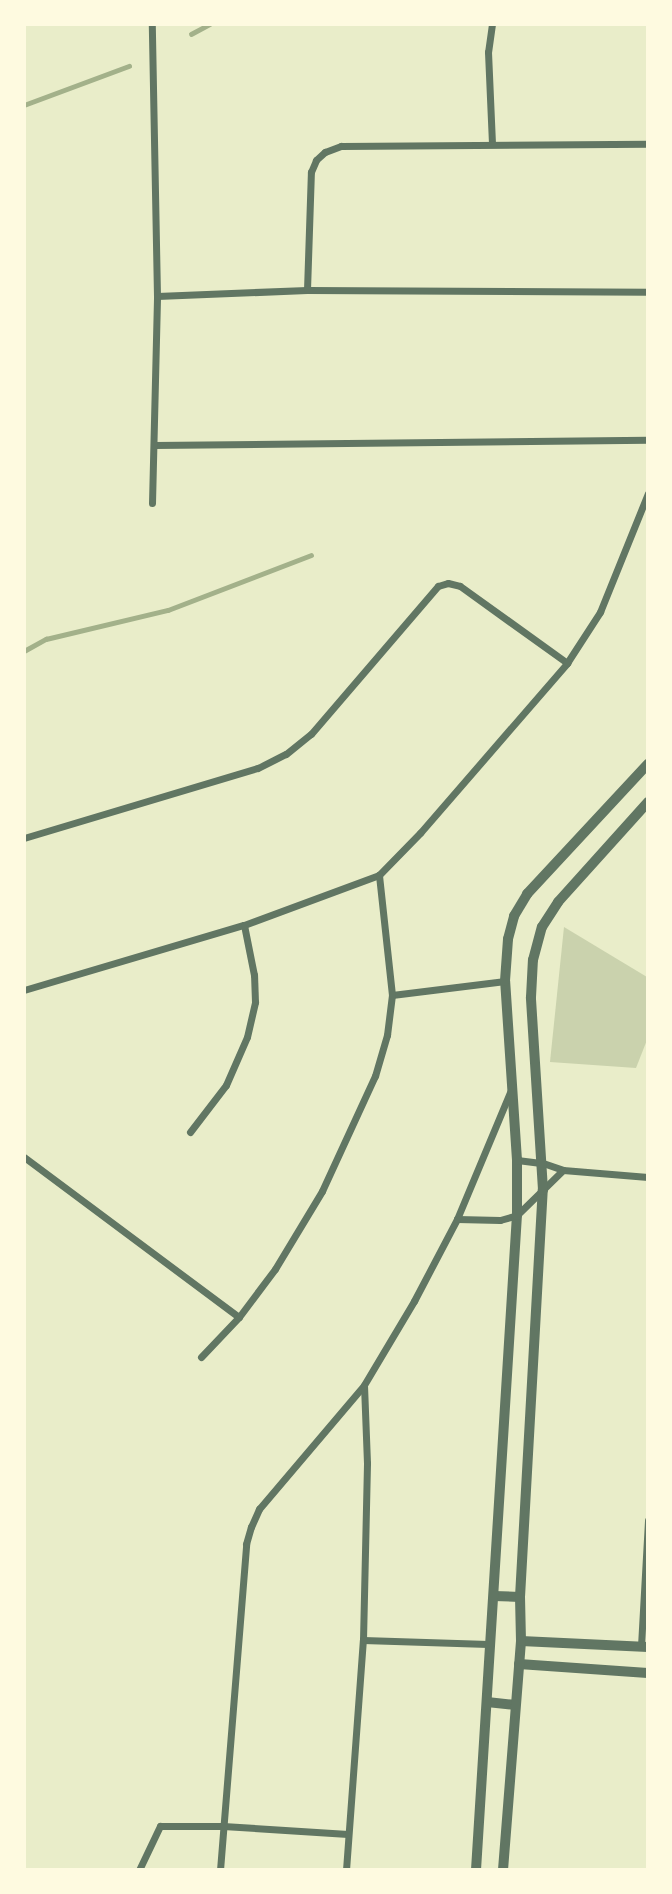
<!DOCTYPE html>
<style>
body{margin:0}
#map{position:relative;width:672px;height:1894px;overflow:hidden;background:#e9edc9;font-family:"Asap Condensed",sans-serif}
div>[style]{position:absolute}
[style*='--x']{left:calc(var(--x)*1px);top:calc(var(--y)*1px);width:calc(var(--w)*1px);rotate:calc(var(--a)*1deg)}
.green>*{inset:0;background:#cad2ad}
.stream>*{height:4.5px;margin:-2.25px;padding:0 2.25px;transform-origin:2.25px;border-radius:2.25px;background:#a3b18a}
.minor>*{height:7px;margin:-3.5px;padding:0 3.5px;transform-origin:3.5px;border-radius:3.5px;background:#617663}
.tertiary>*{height:10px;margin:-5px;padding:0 5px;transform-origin:5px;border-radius:5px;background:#617663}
span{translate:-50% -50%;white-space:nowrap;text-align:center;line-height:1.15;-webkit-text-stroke:6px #fefae0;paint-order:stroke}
.frame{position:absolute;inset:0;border:26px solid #fefae0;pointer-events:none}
</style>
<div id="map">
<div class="green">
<i style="clip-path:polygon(564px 927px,647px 977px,647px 1040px,636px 1068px,550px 1062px)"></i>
</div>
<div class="stream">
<i style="--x:191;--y:34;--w:21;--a:-28"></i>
<i style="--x:24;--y:105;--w:112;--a:-20.4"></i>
<i style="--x:24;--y:651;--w:25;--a:-29"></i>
<i style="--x:46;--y:639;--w:125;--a:-13.4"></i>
<i style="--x:168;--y:610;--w:153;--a:-21"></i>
</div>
<div class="minor">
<i style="--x:492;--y:24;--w:28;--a:98"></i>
<i style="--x:488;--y:52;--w:91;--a:87.5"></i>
<i style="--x:307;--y:290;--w:118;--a:-88.1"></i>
<i style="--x:311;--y:172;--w:13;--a:-67"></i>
<i style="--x:316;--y:160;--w:12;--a:-42"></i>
<i style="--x:325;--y:152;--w:17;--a:-21"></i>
<i style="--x:341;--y:146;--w:307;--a:-0.4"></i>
<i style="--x:157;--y:296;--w:150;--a:-2.3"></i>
<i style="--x:307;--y:290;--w:341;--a:0.3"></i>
<i style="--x:154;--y:445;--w:494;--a:-0.6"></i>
<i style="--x:152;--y:503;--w:207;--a:-88.6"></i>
<i style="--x:157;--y:296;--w:272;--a:-91.1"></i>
<i style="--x:24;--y:838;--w:244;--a:-16.7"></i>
<i style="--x:258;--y:768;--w:31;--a:-27"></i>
<i style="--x:286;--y:754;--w:32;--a:-39"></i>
<i style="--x:311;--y:734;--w:195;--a:-49.4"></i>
<i style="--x:438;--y:586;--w:10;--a:-17"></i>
<i style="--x:448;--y:583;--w:12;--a:14"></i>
<i style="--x:460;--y:586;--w:132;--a:35.7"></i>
<i style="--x:24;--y:990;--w:229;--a:-16.5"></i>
<i style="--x:244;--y:925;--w:144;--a:-20.3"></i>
<i style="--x:379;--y:875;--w:59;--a:-45.7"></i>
<i style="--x:420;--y:833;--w:225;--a:-49.1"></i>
<i style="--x:567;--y:663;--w:61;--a:-57.1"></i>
<i style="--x:600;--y:612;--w:128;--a:-68"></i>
<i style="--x:392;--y:995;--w:114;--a:-7.1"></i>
<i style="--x:190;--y:1132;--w:59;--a:-52.5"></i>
<i style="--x:226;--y:1085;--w:52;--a:-66.4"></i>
<i style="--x:247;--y:1037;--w:36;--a:-77"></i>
<i style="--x:255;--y:1002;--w:27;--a:-92"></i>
<i style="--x:254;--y:975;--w:51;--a:-101.3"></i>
<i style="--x:24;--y:1157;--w:268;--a:36.7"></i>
<i style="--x:517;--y:1160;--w:26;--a:7"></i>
<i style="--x:543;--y:1163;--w:21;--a:19"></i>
<i style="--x:563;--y:1170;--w:85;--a:4.7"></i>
<i style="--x:457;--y:1219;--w:43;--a:1.3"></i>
<i style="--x:500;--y:1220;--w:18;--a:-16"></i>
<i style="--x:517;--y:1215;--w:64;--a:-44.4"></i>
<i style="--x:201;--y:1357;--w:55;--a:-46.5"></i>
<i style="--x:239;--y:1317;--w:60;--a:-53.1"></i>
<i style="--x:275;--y:1269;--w:91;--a:-58.9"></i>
<i style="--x:322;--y:1191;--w:127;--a:-65.3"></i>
<i style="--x:375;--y:1076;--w:43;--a:-73.7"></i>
<i style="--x:387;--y:1035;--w:40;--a:-82.9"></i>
<i style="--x:392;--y:995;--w:121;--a:-96.2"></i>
<i style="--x:363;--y:1640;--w:125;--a:1.8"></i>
<i style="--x:641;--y:1646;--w:126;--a:-86.8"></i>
<i style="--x:139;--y:1870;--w:49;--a:-64.5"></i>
<i style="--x:160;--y:1826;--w:63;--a:0"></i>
<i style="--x:223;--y:1826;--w:125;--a:3.7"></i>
<i style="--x:220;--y:1870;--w:327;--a:-85.4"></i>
<i style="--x:246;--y:1544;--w:18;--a:-74"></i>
<i style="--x:251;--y:1527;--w:20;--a:-66"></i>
<i style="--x:259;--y:1509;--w:162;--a:-49.7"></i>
<i style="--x:364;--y:1385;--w:98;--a:-59.2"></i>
<i style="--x:414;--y:1301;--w:93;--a:-62.3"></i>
<i style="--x:457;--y:1219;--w:138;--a:-67.3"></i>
<i style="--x:346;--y:1870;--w:231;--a:-85.8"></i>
<i style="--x:363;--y:1640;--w:177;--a:-88.7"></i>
<i style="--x:367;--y:1463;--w:77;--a:-92.2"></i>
</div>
<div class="tertiary">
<i style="--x:494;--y:1596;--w:26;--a:2"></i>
<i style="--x:521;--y:1641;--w:127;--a:2.7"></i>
<i style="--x:519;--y:1664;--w:129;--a:4"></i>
<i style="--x:487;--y:1702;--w:27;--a:6"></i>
<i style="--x:476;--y:1870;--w:656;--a:-86.42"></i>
<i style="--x:517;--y:1215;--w:55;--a:-90"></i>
<i style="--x:517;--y:1160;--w:179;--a:-93.8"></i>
<i style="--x:505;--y:981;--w:42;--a:-85.9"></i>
<i style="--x:508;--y:939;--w:24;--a:-75"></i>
<i style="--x:514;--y:916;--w:26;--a:-59"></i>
<i style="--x:527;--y:894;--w:178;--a:-47.1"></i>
<i style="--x:503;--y:1870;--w:230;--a:-85.5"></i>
<i style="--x:521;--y:1641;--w:44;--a:-91.3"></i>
<i style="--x:520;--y:1597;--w:408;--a:-86.8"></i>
<i style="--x:543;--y:1190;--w:193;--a:-93.6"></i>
<i style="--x:531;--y:997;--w:37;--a:-87"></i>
<i style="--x:533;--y:960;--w:34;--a:-75"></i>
<i style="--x:542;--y:927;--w:30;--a:-57"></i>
<i style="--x:558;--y:902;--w:135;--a:-48"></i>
</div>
<div class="frame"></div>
</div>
